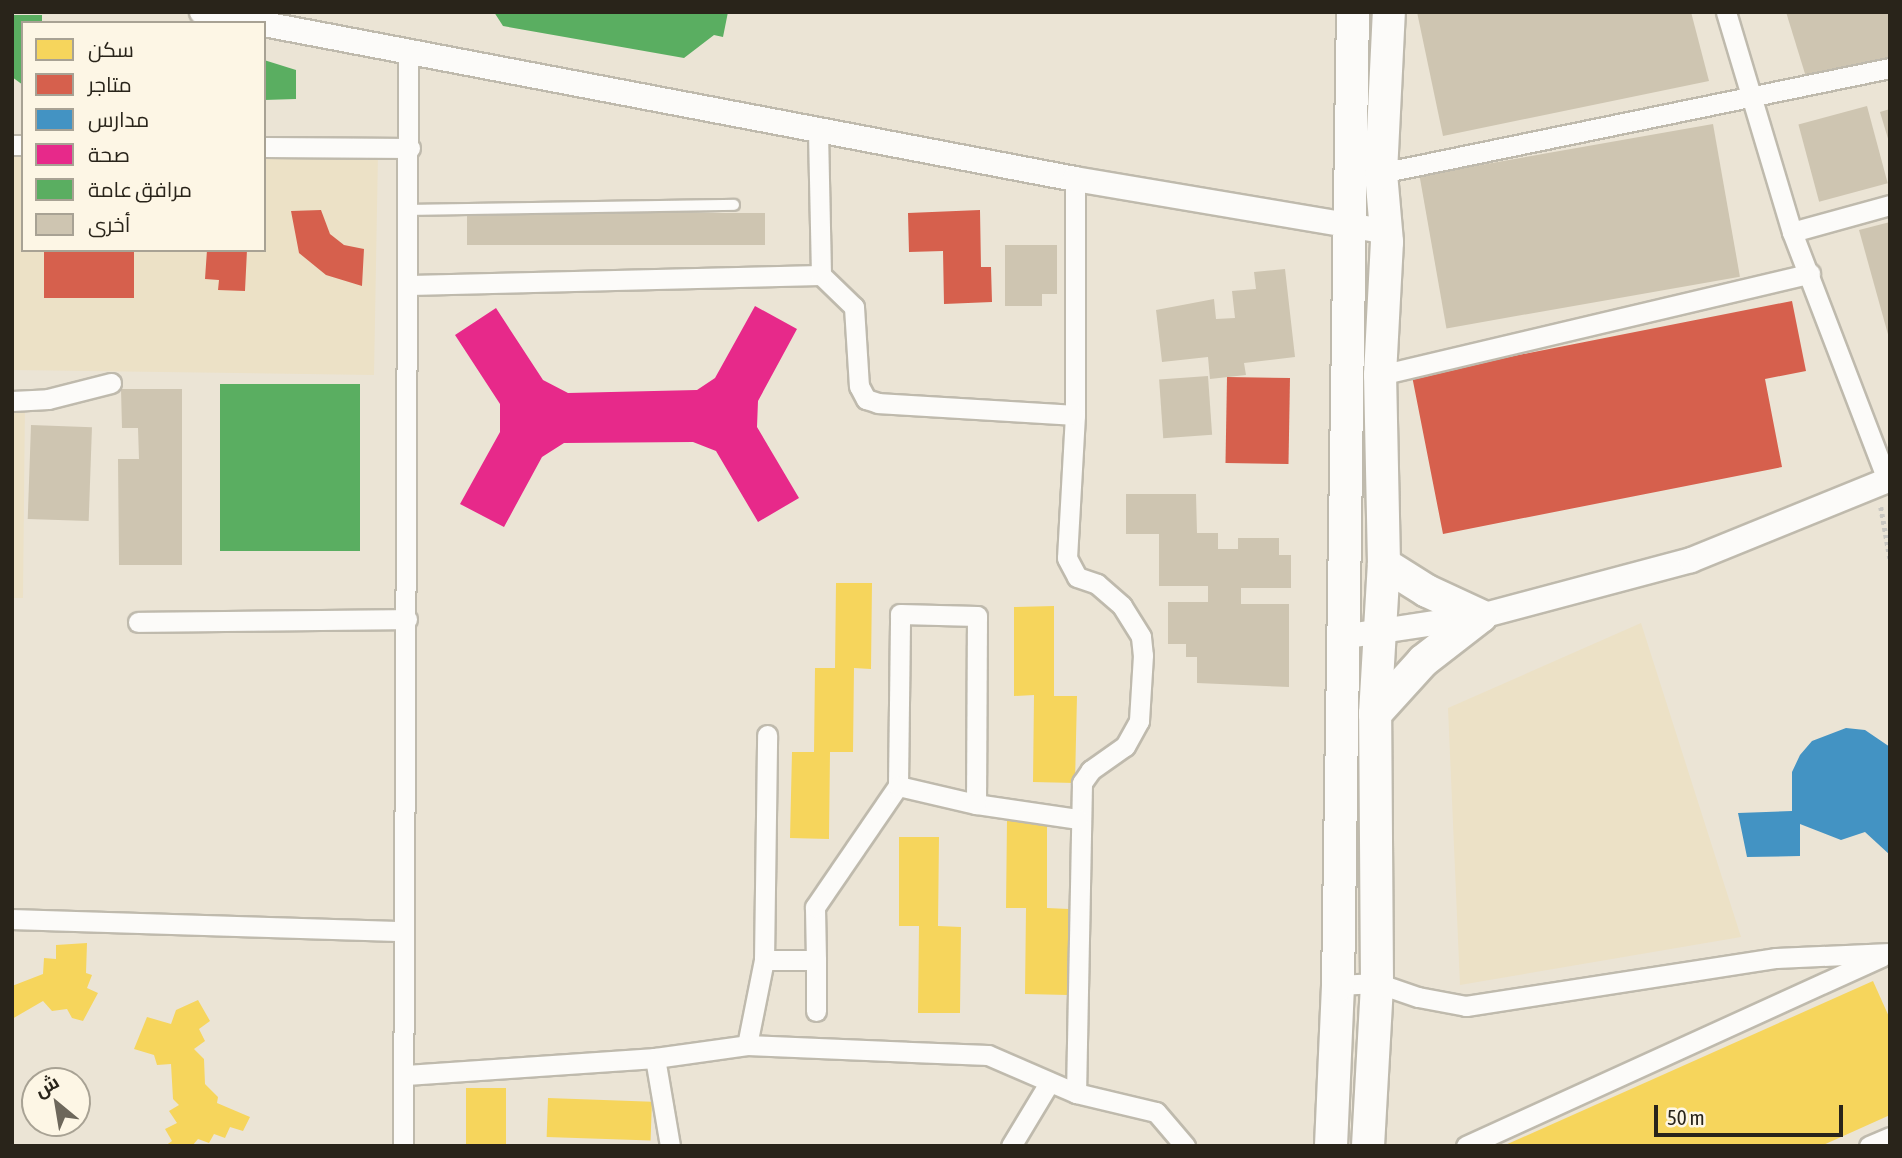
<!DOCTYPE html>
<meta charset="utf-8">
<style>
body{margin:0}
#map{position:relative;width:1902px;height:1158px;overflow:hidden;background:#ebe4d5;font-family:"Asap Condensed",Cairo,sans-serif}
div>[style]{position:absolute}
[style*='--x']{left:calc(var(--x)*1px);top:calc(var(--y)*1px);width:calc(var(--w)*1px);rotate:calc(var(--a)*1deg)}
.built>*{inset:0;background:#ece1c6}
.homes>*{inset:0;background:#f6d55c;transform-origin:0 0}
.shops>*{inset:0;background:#d6604d;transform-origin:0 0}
.schools>*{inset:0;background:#4393c3}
.health>*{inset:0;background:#e7298a}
.public>*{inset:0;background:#5aae61;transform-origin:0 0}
.building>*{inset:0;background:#cec5b1;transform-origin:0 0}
.path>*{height:4.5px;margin-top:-2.25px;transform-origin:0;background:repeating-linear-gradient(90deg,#c9c7c1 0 3.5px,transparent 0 7px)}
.roads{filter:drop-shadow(2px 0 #bfbaad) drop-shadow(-2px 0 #bfbaad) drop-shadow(0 2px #bfbaad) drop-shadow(0 -2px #bfbaad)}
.service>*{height:10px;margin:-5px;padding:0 5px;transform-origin:5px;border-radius:5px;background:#fcfbf9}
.minor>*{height:19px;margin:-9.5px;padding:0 9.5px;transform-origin:9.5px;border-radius:9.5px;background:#fcfbf9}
.tertiary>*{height:24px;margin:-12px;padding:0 12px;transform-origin:12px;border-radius:12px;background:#fcfbf9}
.primary>*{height:32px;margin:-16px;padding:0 16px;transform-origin:16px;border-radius:16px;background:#fcfbf9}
span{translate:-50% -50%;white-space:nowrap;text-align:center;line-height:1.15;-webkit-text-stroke:7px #fdf6e5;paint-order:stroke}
.frame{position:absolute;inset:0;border:14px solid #29241a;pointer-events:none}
.legend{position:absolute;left:21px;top:21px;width:245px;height:231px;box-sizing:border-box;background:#fdf6e5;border:2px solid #a8a294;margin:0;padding:9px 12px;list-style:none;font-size:21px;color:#29241a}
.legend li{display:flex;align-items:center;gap:14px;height:35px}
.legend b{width:35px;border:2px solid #a8a294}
.north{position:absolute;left:21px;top:1067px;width:70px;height:70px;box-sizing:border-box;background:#fdf6e5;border:2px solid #a8a294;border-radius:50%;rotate:330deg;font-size:19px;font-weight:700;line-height:28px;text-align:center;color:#29241a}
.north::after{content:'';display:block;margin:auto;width:24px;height:32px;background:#6d675b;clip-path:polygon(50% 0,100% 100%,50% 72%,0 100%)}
.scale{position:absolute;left:1654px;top:1105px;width:189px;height:32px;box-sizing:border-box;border:4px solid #29241a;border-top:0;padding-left:9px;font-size:21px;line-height:24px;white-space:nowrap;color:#29241a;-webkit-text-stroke:5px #fdf6e5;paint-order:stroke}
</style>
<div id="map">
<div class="built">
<i style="clip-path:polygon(12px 148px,23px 148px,23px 250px,264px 250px,264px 152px,378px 154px,374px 375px,12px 370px)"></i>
<i style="clip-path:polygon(12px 402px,25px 402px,23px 598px,12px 598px)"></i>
<i style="clip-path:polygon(1641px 623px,1741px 937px,1460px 985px,1448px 708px)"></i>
</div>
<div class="homes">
<i style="clip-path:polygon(836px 583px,872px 583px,871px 669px,854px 668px,853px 752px,830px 752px,829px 839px,790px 838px,792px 752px,814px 752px,815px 668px,835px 668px)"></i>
<i style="clip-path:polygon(1054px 606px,1054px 696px,1077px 696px,1075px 783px,1033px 782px,1034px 695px,1014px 696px,1014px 607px)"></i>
<i style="clip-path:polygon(1007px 819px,1047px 819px,1047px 908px,1069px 909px,1068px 995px,1025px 994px,1026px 908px,1006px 908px)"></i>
<i style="clip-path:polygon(899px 837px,939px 837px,938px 926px,961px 927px,960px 1013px,918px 1013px,919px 926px,899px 926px)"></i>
<i style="clip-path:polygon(87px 943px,86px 973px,92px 975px,87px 988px,98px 993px,83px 1021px,72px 1018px,67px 1009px,52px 1011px,43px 1001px,12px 1019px,12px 986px,43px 974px,44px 958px,56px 959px,56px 945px)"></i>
<i style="clip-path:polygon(1873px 981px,1890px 1019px,1890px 1115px,1821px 1146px,1503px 1146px)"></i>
<i style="clip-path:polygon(198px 1000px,210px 1021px,199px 1029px,205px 1041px,194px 1049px,204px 1059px,205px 1084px,218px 1097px,217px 1103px,250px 1117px,243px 1131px,230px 1127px,225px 1138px,214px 1134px,209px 1143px,198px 1139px,192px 1146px,165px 1146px,172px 1141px,165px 1129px,177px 1123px,169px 1111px,179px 1105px,173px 1099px,171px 1064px,157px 1065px,154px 1055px,134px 1049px,147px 1017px,171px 1024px,176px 1010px)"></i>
<i style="left:466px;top:1088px;width:40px;height:58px"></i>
<i style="left:548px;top:1098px;width:104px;height:39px;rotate:2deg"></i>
</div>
<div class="shops">
<i style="clip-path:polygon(321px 210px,330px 234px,344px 245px,364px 249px,362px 286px,326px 275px,299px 253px,291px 211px)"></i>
<i style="clip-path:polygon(980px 210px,981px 267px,991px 267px,992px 302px,944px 304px,943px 251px,909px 252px,908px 213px)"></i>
<i style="left:44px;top:250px;width:90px;height:48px"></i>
<i style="clip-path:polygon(207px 250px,247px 250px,245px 291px,218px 290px,219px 280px,205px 279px)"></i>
<i style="clip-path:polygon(1792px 301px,1806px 371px,1765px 379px,1782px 467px,1443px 534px,1412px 376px)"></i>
<i style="left:1227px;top:377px;width:63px;height:86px;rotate:1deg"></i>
</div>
<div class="schools">
<i style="clip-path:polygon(1846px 728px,1865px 730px,1890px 747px,1890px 855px,1865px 832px,1841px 840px,1800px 824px,1800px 856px,1747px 857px,1738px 813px,1792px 811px,1792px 772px,1800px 755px,1812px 741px)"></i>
</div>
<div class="health">
<i style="clip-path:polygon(755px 306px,797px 329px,758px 401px,757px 427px,799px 498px,758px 522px,716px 451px,693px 442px,564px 443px,542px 457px,504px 527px,460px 504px,500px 432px,500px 404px,455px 335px,496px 308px,543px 380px,568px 393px,697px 390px,715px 378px)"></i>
</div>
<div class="public">
<i style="clip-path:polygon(494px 12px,728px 12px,723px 37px,714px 35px,684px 58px,503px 26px)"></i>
<i style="clip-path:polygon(14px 15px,42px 15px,42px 23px,23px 23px,23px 85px,12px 77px)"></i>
<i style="clip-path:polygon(264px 60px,296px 70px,296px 99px,264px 100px)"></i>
<i style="left:220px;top:384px;width:140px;height:167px"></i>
</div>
<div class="building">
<i style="clip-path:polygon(1417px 12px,1691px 12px,1709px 81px,1443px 136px)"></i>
<i style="clip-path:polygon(1786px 12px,1890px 12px,1890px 65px,1810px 90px)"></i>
<i style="left:1867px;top:106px;width:80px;height:71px;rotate:75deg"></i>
<i style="clip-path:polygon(1890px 109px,1890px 142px,1889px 142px,1880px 112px)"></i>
<i style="left:1713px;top:124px;width:155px;height:298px;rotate:80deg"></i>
<i style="left:765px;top:213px;width:32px;height:298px;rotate:90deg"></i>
<i style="clip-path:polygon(1890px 222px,1890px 338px,1889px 338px,1859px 230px)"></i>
<i style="clip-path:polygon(1005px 245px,1057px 245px,1057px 294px,1042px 294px,1042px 306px,1005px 306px)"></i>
<i style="clip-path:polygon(1285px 269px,1295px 357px,1244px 363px,1246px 375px,1210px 379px,1208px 357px,1162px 362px,1156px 310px,1214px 299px,1216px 319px,1235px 318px,1232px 291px,1256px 289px,1254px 272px)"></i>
<i style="left:1208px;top:376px;width:59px;height:49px;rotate:86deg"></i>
<i style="clip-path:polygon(121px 389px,182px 389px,182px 565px,119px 565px,118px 459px,139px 459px,138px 428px,122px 428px)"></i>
<i style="left:31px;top:425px;width:61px;height:94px;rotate:2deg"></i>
<i style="clip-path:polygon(1126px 494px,1196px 494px,1197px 533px,1218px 533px,1218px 549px,1238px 549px,1238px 538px,1279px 538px,1279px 555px,1291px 555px,1291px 588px,1241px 588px,1241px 604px,1289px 604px,1289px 687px,1197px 683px,1197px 657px,1186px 657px,1186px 644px,1168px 644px,1168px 602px,1208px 602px,1208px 586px,1159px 586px,1159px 534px,1126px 534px)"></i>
</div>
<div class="path">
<i style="--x:1881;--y:507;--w:52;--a:80"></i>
</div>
<div class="roads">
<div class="service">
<i style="--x:410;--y:210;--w:324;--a:-0.9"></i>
</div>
<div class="minor">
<i style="--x:1726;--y:12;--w:230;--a:73.3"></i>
<i style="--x:1792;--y:232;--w:266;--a:69"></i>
<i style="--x:12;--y:145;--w:11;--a:0"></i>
<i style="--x:264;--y:147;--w:146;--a:0.4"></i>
<i style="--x:1381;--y:173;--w:520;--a:-11.66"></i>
<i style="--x:1075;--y:179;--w:236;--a:90"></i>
<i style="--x:1075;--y:415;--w:143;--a:93.2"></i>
<i style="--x:1067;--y:558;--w:21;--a:62"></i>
<i style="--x:1077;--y:577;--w:21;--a:19"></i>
<i style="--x:1097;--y:584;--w:33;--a:41"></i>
<i style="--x:1122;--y:606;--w:36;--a:58"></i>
<i style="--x:1141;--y:637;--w:18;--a:84"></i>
<i style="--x:1143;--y:655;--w:66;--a:93.5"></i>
<i style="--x:1139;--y:721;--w:29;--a:119"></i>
<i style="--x:1125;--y:746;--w:42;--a:144.8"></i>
<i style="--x:1091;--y:770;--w:16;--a:125"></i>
<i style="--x:1082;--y:783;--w:310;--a:91.1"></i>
<i style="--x:1792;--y:232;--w:102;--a:-15.4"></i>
<i style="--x:821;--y:275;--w:46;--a:44.1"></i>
<i style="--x:854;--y:307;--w:79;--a:86.4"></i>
<i style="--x:859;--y:386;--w:15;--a:62"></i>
<i style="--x:866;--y:399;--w:13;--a:18"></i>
<i style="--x:878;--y:403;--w:197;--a:3.5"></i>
<i style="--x:409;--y:285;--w:412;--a:-1.4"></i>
<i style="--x:821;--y:275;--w:148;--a:-91.2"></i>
<i style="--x:1380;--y:375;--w:442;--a:-13.3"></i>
<i style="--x:12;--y:401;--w:36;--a:-3"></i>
<i style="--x:48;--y:399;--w:65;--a:-14.3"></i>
<i style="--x:138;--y:622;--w:269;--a:-0.6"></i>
<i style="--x:976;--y:804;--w:103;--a:8.4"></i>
<i style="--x:12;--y:919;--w:392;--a:1.8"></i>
<i style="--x:764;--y:960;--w:52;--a:0"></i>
<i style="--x:816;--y:960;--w:51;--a:90"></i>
<i style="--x:816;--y:960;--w:53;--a:-91.1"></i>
<i style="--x:815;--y:907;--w:147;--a:-55.6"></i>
<i style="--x:898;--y:786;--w:172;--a:-89.3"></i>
<i style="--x:900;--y:614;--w:77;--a:1.5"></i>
<i style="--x:977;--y:616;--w:188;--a:90.3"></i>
<i style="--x:976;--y:804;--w:80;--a:-167"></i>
<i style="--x:1338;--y:985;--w:39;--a:-3"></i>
<i style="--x:1377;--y:983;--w:43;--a:18.9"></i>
<i style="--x:1418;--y:997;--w:49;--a:10.6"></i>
<i style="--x:1466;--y:1006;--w:314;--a:-8.8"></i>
<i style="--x:1776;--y:958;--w:114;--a:-2.5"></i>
<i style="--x:747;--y:1045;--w:87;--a:-78.7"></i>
<i style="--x:764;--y:960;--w:225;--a:-89.2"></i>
<i style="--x:655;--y:1058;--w:89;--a:80.3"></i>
<i style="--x:406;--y:1075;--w:250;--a:-3.9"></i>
<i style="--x:655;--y:1058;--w:93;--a:-8"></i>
<i style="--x:747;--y:1045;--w:241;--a:2.4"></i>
<i style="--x:988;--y:1055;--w:96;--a:23.4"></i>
<i style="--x:1076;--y:1093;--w:82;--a:13.4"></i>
<i style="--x:1156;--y:1112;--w:45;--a:49.5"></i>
<i style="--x:403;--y:1146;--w:1096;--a:-89.74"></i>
<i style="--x:1011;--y:1146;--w:74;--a:-58.9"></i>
<i style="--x:1466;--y:1146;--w:457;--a:-24.5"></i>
<i style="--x:1869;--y:1146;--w:23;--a:-23"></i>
</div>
<div class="tertiary">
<i style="--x:202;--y:12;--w:58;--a:10.9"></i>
<i style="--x:264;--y:24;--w:826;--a:10.82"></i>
<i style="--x:1075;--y:179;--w:316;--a:9.6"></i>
<i style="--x:1342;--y:637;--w:141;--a:-8.6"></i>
<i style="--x:1481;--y:616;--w:217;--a:-14.9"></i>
<i style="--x:1691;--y:560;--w:215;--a:-22.1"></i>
</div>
<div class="primary">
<i style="--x:1375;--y:714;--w:72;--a:-47.8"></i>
<i style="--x:1423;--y:661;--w:73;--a:-37.8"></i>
<i style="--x:1481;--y:616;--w:60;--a:-155.2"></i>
<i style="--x:1427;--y:591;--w:51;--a:-147.9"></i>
<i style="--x:1331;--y:1146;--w:161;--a:-87.5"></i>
<i style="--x:1338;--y:985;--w:973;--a:-89.12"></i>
<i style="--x:1368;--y:1146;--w:163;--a:-86.8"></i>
<i style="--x:1377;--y:983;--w:269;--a:-90.4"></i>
<i style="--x:1375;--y:714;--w:150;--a:-86.6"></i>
<i style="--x:1384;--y:564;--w:189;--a:-91.2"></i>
<i style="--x:1380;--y:375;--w:133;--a:-87"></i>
<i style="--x:1387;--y:242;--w:69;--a:-95"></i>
<i style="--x:1381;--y:173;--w:161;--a:-87.2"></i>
</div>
</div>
<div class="frame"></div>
<ul class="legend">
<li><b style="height:19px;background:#f6d55c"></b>سكن</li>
<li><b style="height:19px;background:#d6604d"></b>متاجر</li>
<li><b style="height:19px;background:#4393c3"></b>مدارس</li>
<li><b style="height:19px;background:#e7298a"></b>صحة</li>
<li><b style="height:19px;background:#5aae61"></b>مرافق عامة</li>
<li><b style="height:19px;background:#cec5b1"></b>أخرى</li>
</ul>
<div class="north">ش</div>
<div class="scale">50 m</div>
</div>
